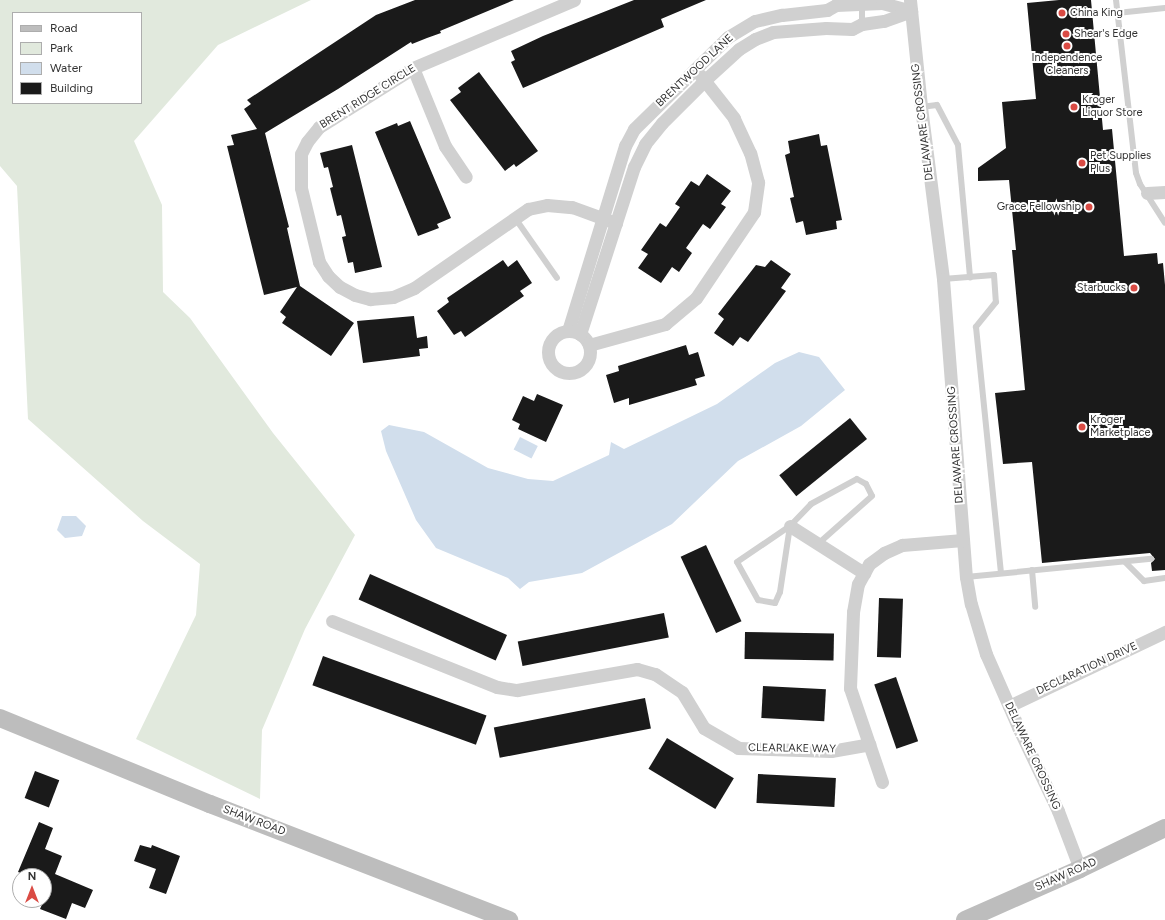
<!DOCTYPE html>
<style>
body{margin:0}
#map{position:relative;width:1165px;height:920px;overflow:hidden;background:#fff;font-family:Figtree,sans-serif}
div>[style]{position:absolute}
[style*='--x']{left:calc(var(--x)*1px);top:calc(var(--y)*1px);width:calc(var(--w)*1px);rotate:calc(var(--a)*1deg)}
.green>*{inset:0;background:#e1e9dd}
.water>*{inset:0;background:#d1deec;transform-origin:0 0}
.building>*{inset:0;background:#1a1a1a;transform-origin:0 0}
.lane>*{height:6px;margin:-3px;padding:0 3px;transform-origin:3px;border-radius:3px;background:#d0d0d0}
.street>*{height:13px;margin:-6.5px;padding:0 6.5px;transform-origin:6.5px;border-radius:6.5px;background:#d0d0d0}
.street>.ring{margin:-6.5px;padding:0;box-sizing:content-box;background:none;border:13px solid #d0d0d0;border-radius:50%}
.secondary>*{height:18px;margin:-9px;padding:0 9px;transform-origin:9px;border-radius:9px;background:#bdbdbd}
.dots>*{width:11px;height:11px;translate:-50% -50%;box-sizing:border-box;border:2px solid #fff;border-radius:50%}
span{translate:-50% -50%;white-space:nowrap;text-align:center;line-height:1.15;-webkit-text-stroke:4px #fff;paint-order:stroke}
.poi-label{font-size:11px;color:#333}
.left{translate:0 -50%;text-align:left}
.right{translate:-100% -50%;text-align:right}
.street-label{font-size:11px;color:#333}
.legend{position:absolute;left:12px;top:12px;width:130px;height:92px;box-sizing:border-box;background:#fff;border:1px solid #adadad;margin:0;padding:5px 7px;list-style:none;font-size:12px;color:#333}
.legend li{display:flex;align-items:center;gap:8px;height:20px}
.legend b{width:20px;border:1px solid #adadad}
.north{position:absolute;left:12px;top:868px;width:40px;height:40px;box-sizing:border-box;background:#fff;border:1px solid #adadad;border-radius:50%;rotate:0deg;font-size:11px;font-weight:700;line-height:16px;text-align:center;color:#333}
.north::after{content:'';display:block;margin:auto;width:14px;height:18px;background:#da4b44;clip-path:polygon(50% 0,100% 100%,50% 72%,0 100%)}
</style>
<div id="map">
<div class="green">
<i style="clip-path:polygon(evenodd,0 0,311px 0,218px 45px,134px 141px,162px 205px,163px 292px,190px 318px,273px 433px,355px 535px,305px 629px,262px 730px,260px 799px,136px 739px,196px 615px,200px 564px,143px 521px,28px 419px,17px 186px,0 166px,0 0,13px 13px,141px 13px,141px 103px,13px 103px,13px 13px)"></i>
</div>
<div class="water">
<i style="clip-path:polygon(799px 352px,819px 357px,845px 390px,801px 426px,738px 461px,672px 524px,582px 573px,529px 582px,520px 589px,508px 578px,436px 548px,416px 520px,386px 451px,381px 431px,389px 425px,424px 432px,488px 468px,528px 479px,553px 481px,609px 455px,611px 442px,624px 449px,717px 404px,775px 363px)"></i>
<i style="left:520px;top:437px;width:20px;height:14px;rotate:27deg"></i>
<i style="clip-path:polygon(62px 516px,76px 516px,86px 526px,82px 536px,65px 538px,57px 530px)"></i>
</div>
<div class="building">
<i style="clip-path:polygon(415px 0,514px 0,440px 31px,441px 33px,427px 38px,412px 44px,411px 42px,338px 89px,265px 133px,289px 227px,287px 228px,300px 286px,354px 323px,331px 356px,282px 323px,286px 317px,280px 312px,297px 287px,264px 295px,227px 146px,234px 145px,231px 135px,257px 129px,244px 109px,251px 104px,247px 100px,376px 15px)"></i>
<i style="clip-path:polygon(634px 0,706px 0,661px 19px,664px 27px,523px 88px,511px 62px,515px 60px,511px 51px,543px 36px)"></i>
<i style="clip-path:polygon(1059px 0,1091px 0,1103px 130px,1112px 129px,1124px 256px,1157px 253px,1158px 264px,1163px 263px,1165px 285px,1165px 570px,1152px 571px,1151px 563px,1155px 559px,1150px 553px,1042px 563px,1032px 462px,1003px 464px,995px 393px,1025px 390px,1012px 250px,1016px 250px,1009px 180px,978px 181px,978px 168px,1006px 148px,1002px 102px,1036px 99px,1027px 3px)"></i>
<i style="clip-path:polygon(479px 72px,538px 151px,516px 167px,514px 164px,505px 171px,450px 100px,461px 92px,458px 88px)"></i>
<i style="clip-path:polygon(410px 121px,451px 218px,437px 224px,439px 228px,418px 236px,375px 132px,397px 123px,398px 126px)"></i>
<i style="clip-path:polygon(819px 134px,821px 146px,827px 145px,842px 220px,836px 221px,837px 229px,806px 235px,803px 221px,796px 223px,790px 198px,794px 197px,785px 155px,790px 153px,788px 141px)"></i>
<i style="clip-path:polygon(352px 145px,382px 267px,355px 273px,353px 262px,348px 263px,342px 237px,346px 236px,341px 215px,337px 216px,330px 188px,333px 187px,328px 167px,324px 168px,320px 153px)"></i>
<i style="clip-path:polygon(707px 174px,731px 191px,721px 204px,726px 207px,710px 229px,703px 224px,686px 248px,692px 253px,679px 272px,672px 267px,661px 283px,638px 268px,648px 254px,641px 250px,660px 223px,666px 227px,680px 207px,675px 204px,691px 181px,699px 186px)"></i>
<i style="clip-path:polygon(503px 260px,508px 267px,517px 260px,532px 283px,520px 291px,524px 296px,465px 337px,461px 331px,454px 335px,437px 311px,449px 302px,447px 298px)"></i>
<i style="clip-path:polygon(771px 260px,791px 274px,781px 288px,786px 291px,748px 342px,740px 337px,733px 346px,714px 333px,724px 319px,718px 314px,756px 265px,765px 267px)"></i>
<i style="clip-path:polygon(414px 316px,417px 338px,427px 336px,428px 348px,419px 349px,420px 356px,363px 363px,357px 321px)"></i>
<i style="clip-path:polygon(686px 345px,689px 355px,698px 352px,705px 376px,695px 379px,697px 385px,629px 405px,629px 398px,614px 403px,606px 375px,619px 371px,618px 366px)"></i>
<i style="clip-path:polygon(537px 394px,563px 405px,546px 442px,518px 429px,520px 424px,512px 420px,523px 396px,534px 401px)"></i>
<i style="left:850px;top:418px;width:27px;height:91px;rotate:51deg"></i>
<i style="left:706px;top:545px;width:84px;height:28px;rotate:65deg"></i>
<i style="left:370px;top:574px;width:150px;height:28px;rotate:24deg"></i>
<i style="left:879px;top:598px;width:24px;height:59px;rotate:2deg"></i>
<i style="left:664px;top:613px;width:25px;height:149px;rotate:79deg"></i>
<i style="left:745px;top:632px;width:89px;height:27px;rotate:1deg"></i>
<i style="left:323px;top:656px;width:174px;height:31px;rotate:20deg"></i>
<i style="left:896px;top:677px;width:68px;height:23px;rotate:71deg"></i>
<i style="left:763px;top:686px;width:63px;height:32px;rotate:3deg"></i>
<i style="left:645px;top:698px;width:31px;height:154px;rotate:79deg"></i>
<i style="left:667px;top:738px;width:78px;height:36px;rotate:31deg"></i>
<i style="left:35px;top:771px;width:26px;height:29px;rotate:21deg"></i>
<i style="left:758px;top:774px;width:78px;height:29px;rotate:3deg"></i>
<i style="clip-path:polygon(39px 822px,53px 828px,45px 849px,62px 856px,55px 874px,93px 890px,85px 908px,72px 903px,66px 919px,40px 909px,44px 900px,44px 876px,29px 876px,18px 872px)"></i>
<i style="clip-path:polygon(140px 845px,151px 848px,152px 845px,180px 856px,166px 894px,149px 888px,156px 869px,134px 861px)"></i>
</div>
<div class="lane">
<i style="--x:1116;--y:0;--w:174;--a:83.4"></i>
<i style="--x:1136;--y:173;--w:12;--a:70"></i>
<i style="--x:1140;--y:184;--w:46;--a:57.3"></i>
<i style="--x:1117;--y:13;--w:48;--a:-5.9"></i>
<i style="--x:862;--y:24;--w:20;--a:-90"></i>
<i style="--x:921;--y:107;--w:16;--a:-7"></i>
<i style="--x:937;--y:105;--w:45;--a:62.3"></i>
<i style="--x:958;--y:145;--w:133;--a:84.8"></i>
<i style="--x:515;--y:218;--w:73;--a:55"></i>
<i style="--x:943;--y:279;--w:51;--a:-4.5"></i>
<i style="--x:994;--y:275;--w:27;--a:86"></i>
<i style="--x:996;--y:302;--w:32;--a:129"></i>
<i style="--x:976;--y:327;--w:247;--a:84.2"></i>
<i style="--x:790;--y:526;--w:67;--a:98.6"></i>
<i style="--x:780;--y:592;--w:12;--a:114"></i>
<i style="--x:775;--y:603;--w:17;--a:-170"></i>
<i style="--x:758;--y:600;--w:43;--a:-118.9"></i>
<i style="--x:737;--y:562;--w:64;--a:-34.2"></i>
<i style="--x:790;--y:526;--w:30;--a:-46"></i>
<i style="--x:811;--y:504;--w:52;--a:-28.5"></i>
<i style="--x:857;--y:479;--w:10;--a:29"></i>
<i style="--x:866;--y:484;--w:13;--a:63"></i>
<i style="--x:872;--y:496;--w:72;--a:138.4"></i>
<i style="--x:1125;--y:562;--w:27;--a:45"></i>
<i style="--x:1144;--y:581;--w:21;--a:-8"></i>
<i style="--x:1032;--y:570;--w:37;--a:85"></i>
<i style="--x:966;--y:577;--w:186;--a:-5.6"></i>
</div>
<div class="street">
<i style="--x:574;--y:0;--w:175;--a:157.1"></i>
<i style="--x:413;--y:68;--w:111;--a:147.9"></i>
<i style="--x:319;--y:127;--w:19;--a:129"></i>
<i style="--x:307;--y:142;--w:13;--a:117"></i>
<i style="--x:301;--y:154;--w:34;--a:90"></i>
<i style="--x:301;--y:188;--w:76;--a:76.3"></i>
<i style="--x:319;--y:262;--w:17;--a:57"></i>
<i style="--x:328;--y:276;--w:16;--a:43"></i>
<i style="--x:340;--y:287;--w:17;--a:28"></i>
<i style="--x:355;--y:295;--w:16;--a:15"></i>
<i style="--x:370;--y:299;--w:23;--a:-5"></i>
<i style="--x:393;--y:297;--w:23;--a:-23"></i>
<i style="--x:414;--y:288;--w:139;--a:-34.7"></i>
<i style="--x:528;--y:209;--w:19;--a:-12"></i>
<i style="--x:547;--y:205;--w:25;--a:5"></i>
<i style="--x:572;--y:207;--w:47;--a:20"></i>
<i style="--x:910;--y:0;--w:108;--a:84.1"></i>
<i style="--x:921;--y:107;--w:173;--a:82.7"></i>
<i style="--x:943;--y:279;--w:299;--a:85.6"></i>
<i style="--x:966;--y:577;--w:27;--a:80"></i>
<i style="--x:971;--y:604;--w:52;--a:73.3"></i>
<i style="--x:986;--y:654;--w:80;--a:66.3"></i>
<i style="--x:1018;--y:727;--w:93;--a:64.5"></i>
<i style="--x:1058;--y:811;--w:62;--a:69.2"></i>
<i style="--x:413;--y:68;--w:84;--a:67.7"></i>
<i style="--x:445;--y:146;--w:37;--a:56"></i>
<i style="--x:1147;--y:193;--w:18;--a:-3"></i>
<i style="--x:568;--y:331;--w:194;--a:-72.9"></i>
<i style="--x:625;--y:146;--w:19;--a:-62"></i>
<i style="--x:634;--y:129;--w:132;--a:-44.4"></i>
<i style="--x:728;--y:37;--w:31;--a:-31"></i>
<i style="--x:755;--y:21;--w:28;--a:-13"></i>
<i style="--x:782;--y:15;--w:45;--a:-6.3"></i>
<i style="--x:827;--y:10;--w:10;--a:-29"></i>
<i style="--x:836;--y:5;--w:46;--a:-2.5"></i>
<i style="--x:882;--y:3;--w:30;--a:15"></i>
<i class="ring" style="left:548px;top:331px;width:29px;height:29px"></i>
<i style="--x:580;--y:334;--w:176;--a:-72.1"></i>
<i style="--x:634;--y:167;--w:25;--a:-64"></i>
<i style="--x:645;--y:144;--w:27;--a:-51"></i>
<i style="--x:662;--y:123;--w:61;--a:-45"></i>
<i style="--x:705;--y:80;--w:46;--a:-42.4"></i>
<i style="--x:739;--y:49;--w:19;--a:-32"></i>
<i style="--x:755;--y:39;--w:19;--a:-21"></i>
<i style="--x:773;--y:32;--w:53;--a:-4.3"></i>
<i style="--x:826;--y:28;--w:26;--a:2"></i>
<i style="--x:852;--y:29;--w:11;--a:-27"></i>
<i style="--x:862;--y:24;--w:22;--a:-8"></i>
<i style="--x:884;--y:21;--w:29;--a:-20"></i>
<i style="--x:589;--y:345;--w:79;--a:-15.4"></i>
<i style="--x:665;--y:324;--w:40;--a:-40"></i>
<i style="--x:696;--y:298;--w:104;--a:-56"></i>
<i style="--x:754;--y:212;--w:30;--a:-82"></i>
<i style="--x:758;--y:182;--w:30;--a:-105"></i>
<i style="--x:750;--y:153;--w:38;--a:-115"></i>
<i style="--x:734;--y:118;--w:55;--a:-128.3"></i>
<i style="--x:790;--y:526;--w:88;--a:32.4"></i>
<i style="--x:332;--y:621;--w:178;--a:21.8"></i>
<i style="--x:497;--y:687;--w:20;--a:9"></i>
<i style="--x:517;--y:690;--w:122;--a:-9.9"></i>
<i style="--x:637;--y:669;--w:19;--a:16"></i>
<i style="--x:655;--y:674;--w:32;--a:34"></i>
<i style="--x:682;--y:692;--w:42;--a:58.6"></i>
<i style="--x:704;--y:728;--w:39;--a:30"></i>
<i style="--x:738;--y:748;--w:93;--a:1.8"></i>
<i style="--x:831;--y:751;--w:39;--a:-10"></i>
<i style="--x:1009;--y:706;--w:173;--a:-25.4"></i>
<i style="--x:882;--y:782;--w:99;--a:-108.8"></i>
<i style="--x:850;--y:688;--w:76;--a:-87.7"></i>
<i style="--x:853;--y:612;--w:28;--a:-80"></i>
<i style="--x:858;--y:584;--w:23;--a:-61"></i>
<i style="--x:869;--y:564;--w:19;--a:-36"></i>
<i style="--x:884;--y:553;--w:20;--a:-24"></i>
<i style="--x:902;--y:545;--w:61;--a:-4.7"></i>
</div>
<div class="secondary">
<i style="--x:0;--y:718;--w:227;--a:22.3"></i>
<i style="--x:210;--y:804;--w:321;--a:21.2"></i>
<i style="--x:965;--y:920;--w:126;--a:-23.9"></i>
<i style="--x:1080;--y:869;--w:94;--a:-25.8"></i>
</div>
<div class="dots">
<i style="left:1062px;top:13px;background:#da4b44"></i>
<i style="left:1066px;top:34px;background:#da4b44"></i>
<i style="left:1067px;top:46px;background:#da4b44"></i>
<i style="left:1074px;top:107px;background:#da4b44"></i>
<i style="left:1082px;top:163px;background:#da4b44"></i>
<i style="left:1089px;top:207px;background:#da4b44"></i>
<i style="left:1134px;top:288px;background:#da4b44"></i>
<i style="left:1082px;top:427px;background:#da4b44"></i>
</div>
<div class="poi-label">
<span class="left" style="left:1070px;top:13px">China King</span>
<span class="left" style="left:1074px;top:34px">Shear's Edge</span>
<span style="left:1067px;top:65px">Independence<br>Cleaners</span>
<span class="left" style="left:1082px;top:107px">Kroger<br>Liquor Store</span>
<span class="left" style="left:1090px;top:163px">Pet Supplies<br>Plus</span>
<span class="right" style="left:1081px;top:207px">Grace Fellowship</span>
<span class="right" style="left:1126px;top:288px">Starbucks</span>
<span class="left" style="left:1090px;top:427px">Kroger<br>Marketplace</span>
</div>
<div class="street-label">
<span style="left:695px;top:71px;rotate:-43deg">BRENTWOOD LANE</span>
<span style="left:368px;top:97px;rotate:-32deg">BRENT RIDGE CIRCLE</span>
<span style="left:923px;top:122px;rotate:-97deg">DELAWARE CROSSING</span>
<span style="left:956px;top:445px;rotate:-94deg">DELAWARE CROSSING</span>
<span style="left:1087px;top:669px;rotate:-25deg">DECLARATION DRIVE</span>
<span style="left:792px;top:749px;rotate:1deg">CLEARLAKE WAY</span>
<span style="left:1032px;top:756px;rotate:65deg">DELAWARE CROSSING</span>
<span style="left:254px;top:821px;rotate:21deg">SHAW ROAD</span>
<span style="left:1066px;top:875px;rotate:-24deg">SHAW ROAD</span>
</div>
<ul class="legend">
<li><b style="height:5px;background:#bdbdbd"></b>Road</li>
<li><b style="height:11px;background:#e1e9dd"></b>Park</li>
<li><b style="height:11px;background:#d1deec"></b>Water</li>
<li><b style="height:11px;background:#1a1a1a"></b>Building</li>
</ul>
<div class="north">N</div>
</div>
